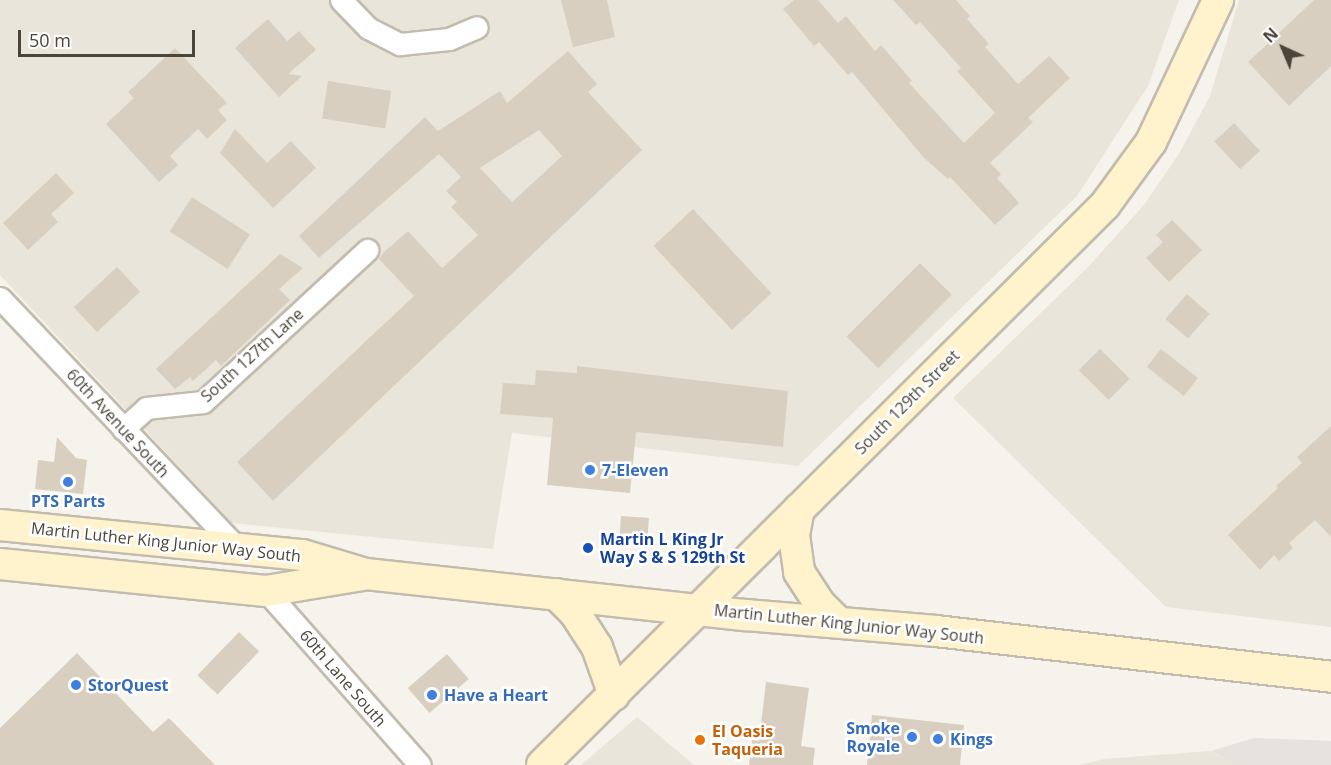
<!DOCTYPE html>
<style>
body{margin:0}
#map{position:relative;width:1331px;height:765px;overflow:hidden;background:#f6f3ec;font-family:"Open Sans",sans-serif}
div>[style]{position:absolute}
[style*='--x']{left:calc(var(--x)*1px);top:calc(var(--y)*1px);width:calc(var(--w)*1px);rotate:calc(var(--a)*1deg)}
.residential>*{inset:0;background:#eae5da}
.industrial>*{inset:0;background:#e6e2dd}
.building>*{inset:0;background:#d8cfc1;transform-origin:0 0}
.roads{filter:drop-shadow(2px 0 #c2bbae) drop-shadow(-2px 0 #c2bbae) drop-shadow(0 2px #c2bbae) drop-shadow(0 -2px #c2bbae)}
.street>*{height:21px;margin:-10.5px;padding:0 10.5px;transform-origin:10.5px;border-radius:10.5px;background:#fff}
.secondary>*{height:30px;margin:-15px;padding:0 15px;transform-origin:15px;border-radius:15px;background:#fff3cd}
.dots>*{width:16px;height:16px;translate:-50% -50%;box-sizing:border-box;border:3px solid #fff;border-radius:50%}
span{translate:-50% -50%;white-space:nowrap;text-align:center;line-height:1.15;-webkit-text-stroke:5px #fff;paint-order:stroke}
.street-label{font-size:16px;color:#4b4439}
.shop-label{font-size:16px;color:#366cbe;font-weight:700}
.left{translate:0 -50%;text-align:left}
.right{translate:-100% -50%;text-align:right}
.transit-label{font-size:16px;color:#164399;font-weight:700}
.food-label{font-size:16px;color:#c56008;font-weight:700}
.north{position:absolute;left:1253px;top:18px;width:60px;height:60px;-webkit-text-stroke:4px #fff;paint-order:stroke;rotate:316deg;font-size:16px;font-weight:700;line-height:24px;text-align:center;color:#4b4439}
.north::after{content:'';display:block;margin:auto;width:21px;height:27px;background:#4b4439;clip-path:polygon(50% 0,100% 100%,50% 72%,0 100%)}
.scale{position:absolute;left:18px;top:30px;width:177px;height:27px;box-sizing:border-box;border:3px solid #4b4439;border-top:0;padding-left:8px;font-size:18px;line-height:21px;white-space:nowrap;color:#4b4439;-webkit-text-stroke:4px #fff;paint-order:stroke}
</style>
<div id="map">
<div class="residential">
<i style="clip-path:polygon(0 0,1179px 0,1148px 86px,1077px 196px,798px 466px,512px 433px,493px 549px,232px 523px,0 275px)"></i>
<i style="clip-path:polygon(1239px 0,1331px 0,1331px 627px,1166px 607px,953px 398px,1087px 268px,1144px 205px,1180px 152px,1210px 96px)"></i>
<i style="clip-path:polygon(637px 717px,694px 765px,581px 765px)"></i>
<i style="clip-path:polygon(1210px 751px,1235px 765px,1079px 765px,1104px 759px)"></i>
</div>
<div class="industrial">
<i style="clip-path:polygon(1254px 738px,1331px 741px,1331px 765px,1235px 765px,1211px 751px)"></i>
</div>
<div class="building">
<i style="clip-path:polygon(561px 0,607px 0,615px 37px,573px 47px)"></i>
<i style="clip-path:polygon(794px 0,818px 0,838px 23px,846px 16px,875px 51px,881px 45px,912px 81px,909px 83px,964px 143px,995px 113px,957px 71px,961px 68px,920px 22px,916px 25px,893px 0,956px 0,970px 16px,967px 19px,989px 44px,985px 47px,1018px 84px,1049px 56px,1070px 78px,1028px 118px,1033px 122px,990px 163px,1001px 174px,997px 178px,1019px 203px,995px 225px,950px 177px,948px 179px,924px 158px,852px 72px,848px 75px,819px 42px,814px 46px,783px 9px)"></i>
<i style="clip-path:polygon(1314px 0,1331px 0,1331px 66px,1289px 106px,1248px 62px)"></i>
<i style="clip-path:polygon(268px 19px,287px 41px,299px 31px,316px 50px,288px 74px,302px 76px,279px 97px,235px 48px)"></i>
<i style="clip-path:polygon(175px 48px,227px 103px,218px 110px,227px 120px,207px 139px,198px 129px,170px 156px,178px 165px,159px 182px,106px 124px,134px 98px,128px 92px)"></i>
<i style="clip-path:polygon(evenodd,568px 51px,597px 84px,588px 92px,642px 150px,273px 501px,237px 462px,414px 296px,379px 259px,384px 252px,408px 231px,442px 268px,478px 235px,451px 207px,457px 202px,446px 191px,461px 177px,439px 154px,319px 258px,299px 236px,425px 117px,438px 131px,500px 91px,507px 103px,568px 51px,539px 130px,562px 156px,512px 202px,480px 168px,539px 130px)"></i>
<i style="left:328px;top:81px;width:64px;height:38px;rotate:9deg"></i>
<i style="left:1234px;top:123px;width:38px;height:27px;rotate:47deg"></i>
<i style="clip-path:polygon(235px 129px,267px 163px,291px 141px,316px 168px,273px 208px,220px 153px)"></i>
<i style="clip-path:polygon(56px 173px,74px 193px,51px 214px,58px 222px,28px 250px,3px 223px)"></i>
<i style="left:192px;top:197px;width:69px;height:41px;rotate:33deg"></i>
<i style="left:693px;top:209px;width:115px;height:54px;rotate:47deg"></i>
<i style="clip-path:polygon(1172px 220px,1202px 250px,1169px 282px,1146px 258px,1163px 242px,1156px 235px)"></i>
<i style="clip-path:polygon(280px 254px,303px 268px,279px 289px,290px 300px,221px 366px,216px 360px,193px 381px,190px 377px,175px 389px,156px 369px)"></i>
<i style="left:920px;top:263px;width:45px;height:104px;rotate:45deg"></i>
<i style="left:117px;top:267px;width:34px;height:59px;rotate:47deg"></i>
<i style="left:1187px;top:294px;width:30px;height:33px;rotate:41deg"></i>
<i style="left:1100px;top:349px;width:42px;height:30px;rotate:45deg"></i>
<i style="left:1161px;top:349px;width:47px;height:23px;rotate:38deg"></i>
<i style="clip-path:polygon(577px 366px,788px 391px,783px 447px,636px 432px,630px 493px,547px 485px,553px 418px,500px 414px,503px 383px,535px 385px,536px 370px,577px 373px)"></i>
<i style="clip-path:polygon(1331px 426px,1331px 537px,1315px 520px,1289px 543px,1293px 548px,1279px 561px,1274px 555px,1260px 570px,1228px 535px,1278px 488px,1276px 486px,1302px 463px,1297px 457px)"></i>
<i style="clip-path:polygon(57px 437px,76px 458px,87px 460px,83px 494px,35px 489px,38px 460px,54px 462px)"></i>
<i style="left:621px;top:516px;width:28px;height:27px;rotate:4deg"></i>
<i style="left:239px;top:632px;width:28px;height:60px;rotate:44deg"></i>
<i style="clip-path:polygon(77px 653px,153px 732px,169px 718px,215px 765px,0 765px,0 728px)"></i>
<i style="left:447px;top:654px;width:33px;height:52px;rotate:49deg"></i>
<i style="clip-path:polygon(766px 682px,809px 688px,801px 746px,815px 748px,813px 765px,749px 765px,752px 740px,759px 741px)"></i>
<i style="clip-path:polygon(872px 715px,964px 725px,960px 765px,867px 765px)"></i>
</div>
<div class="roads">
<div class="street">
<i style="--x:341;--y:0;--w:39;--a:46"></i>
<i style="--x:368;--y:28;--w:36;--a:27"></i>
<i style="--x:400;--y:44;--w:49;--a:-5.8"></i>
<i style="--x:449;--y:39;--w:30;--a:-23"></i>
<i style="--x:0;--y:298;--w:343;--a:46.5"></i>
<i style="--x:123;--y:429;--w:31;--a:-42"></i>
<i style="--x:146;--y:408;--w:57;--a:-6"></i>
<i style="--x:203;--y:402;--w:224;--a:-42.8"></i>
<i style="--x:266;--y:591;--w:232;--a:48.5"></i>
</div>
<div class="secondary">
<i style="--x:799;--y:509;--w:26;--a:101"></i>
<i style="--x:794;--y:535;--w:37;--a:82"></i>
<i style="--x:799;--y:572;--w:37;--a:57"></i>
<i style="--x:819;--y:603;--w:27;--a:45"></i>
<i style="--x:0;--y:525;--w:304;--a:5.7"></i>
<i style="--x:303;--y:555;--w:66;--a:16.8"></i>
<i style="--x:366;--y:574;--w:382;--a:6.2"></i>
<i style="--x:746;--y:615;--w:191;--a:4.8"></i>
<i style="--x:936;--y:631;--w:398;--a:6.6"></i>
<i style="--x:0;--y:564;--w:267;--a:5.8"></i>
<i style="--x:266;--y:591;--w:98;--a:-9.4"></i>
<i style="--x:556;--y:594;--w:27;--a:45"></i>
<i style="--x:575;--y:613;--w:40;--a:57.1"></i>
<i style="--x:597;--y:647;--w:51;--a:70.5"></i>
<i style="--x:542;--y:765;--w:794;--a:-44.85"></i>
<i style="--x:1105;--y:205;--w:78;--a:-53.9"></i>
<i style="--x:1151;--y:142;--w:157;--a:-64.7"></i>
</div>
</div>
<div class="dots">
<i style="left:590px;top:470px;background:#3f7fe0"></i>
<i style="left:68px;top:482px;background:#3f7fe0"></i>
<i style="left:588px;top:548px;background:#1a4fb4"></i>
<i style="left:76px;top:685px;background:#3f7fe0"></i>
<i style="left:432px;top:695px;background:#3f7fe0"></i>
<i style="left:912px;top:737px;background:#3f7fe0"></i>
<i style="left:938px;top:739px;background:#3f7fe0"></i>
<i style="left:700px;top:740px;background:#e8710a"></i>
</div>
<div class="street-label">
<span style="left:252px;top:355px;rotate:-42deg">South 127th Lane</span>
<span style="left:907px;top:402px;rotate:-45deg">South 129th Street</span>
<span style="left:118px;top:423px;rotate:47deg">60th Avenue South</span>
<span style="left:166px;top:542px;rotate:6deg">Martin Luther King Junior Way South</span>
<span style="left:849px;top:624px;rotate:6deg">Martin Luther King Junior Way South</span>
<span style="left:343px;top:678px;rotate:49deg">60th Lane South</span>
</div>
<div class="shop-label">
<span class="left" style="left:602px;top:470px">7-Eleven</span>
<span style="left:68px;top:501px">PTS Parts</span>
<span class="left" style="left:88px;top:685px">StorQuest</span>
<span class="left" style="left:444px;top:695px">Have a Heart</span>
<span class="right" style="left:900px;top:737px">Smoke<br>Royale</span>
<span class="left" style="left:950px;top:739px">Kings</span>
</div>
<div class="transit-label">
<span class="left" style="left:600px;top:548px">Martin L King Jr<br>Way S &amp; S 129th St</span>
</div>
<div class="food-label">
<span class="left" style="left:712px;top:740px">El Oasis<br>Taqueria</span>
</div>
<div class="north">N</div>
<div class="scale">50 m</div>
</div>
